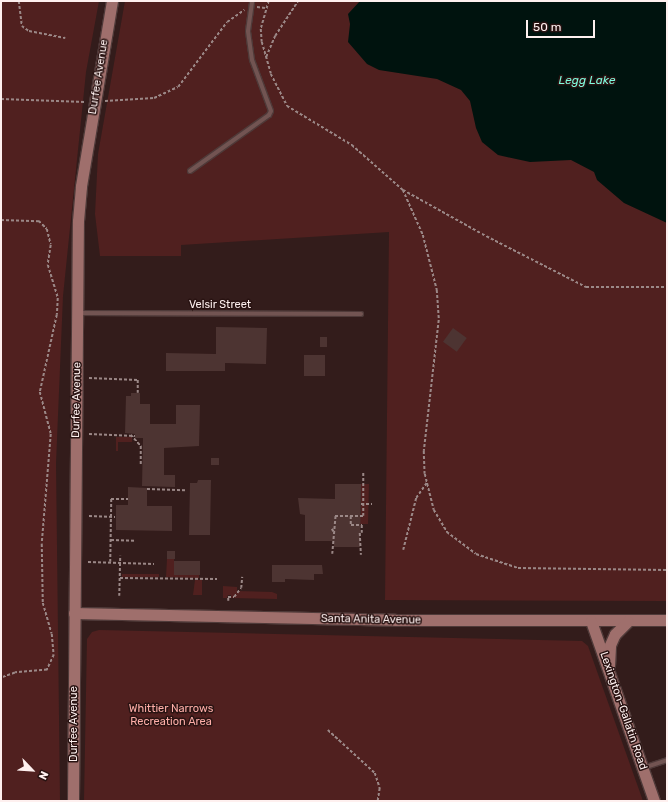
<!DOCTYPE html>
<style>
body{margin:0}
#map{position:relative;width:668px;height:802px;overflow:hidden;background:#331c1b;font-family:Rubik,sans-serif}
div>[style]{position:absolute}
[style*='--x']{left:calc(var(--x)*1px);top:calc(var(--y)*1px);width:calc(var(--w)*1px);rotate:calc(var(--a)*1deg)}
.green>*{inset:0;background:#50201f;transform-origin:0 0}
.water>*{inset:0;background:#00130e}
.building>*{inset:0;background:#4d3432;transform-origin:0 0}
.path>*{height:1.5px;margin-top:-0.75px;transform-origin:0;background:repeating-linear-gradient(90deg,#9b8887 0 3px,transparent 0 5px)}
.roads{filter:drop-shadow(1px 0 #4f3a39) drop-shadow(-1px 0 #4f3a39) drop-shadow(0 1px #4f3a39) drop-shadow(0 -1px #4f3a39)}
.lane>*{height:4px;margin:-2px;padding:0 2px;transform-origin:2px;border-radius:2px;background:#725452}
.secondary>*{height:11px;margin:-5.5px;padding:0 5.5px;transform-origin:5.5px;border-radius:5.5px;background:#9f6f6c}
span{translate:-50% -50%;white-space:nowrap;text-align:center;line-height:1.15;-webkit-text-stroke:3px #291312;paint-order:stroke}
.street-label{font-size:11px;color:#fef0ef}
.park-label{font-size:11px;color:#feaea8}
.water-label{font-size:12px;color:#7ffbdd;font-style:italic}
.frame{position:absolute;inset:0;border:2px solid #fef0ef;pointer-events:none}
.north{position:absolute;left:12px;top:750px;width:40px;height:40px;-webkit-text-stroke:3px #291312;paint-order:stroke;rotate:115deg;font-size:11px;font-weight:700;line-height:16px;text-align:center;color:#fef0ef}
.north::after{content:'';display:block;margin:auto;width:14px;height:18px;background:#fef0ef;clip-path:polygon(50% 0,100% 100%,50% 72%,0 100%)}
.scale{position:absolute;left:526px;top:20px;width:69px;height:18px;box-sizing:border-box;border:2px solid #fef0ef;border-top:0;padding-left:5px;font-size:12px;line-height:14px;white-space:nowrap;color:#fef0ef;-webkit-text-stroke:3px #291312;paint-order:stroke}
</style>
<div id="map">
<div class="green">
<i style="clip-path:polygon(1px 1px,99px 1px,86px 72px,63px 296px,56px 463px,60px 801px,1px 801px)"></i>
<i style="clip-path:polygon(125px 1px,667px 1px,667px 601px,385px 600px,389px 232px,181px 245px,181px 256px,100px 256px,95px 214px,98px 154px)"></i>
<i style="clip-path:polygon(116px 437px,132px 437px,132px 442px,118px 442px,118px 451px,116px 451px)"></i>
<i style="clip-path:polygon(361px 484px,369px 484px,368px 524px,355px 524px,361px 514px)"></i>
<i style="clip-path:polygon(167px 559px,174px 559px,174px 575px,199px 575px,199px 578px,166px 577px)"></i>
<i style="left:122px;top:574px;width:37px;height:3px"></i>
<i style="clip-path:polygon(195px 580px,202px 580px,202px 595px,193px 595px)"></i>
<i style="clip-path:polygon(223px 586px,237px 587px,237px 591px,272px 592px,277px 594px,277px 599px,231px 598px,231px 595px,228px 595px,227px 598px,223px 598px)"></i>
<i style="clip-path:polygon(99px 630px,582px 641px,588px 646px,643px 801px,84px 801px,87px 639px,92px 632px)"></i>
</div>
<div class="water">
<i style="clip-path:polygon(360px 1px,667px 1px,667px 223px,624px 203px,597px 180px,594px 172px,571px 160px,530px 162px,498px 155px,482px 142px,476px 128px,470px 101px,461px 90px,437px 79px,379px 70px,367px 64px,348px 42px,350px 24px,348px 14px)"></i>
</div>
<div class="building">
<i style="clip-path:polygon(216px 327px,267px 328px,266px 364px,225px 363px,225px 371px,166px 371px,166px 353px,216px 354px)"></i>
<i style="left:453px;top:328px;width:17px;height:17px;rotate:36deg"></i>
<i style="left:320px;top:337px;width:7px;height:10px"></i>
<i style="left:304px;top:355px;width:21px;height:21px"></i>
<i style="clip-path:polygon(131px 393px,140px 393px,140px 404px,150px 404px,150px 424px,176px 424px,176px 405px,200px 405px,199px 446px,164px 448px,164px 475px,175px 475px,175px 487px,142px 486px,143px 438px,135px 438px,135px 434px,125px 433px,126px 396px,131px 396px)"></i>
<i style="left:211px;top:458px;width:8px;height:7px"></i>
<i style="clip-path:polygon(198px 480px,211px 480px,210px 535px,189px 535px,190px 483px,197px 483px)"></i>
<i style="clip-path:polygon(335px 484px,361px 484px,360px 547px,334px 547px,334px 541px,305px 541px,305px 515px,300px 514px,298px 498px,335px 499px)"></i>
<i style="clip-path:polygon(128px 487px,147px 488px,147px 506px,172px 506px,172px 531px,116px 530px,116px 505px,128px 505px)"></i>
<i style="left:167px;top:551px;width:8px;height:8px"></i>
<i style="left:174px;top:561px;width:26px;height:14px"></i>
<i style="clip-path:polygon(272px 565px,322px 565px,323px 574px,314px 574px,314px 580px,285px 579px,285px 582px,272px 582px)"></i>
</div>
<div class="path">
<i style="--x:19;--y:1;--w:25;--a:83"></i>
<i style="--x:22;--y:26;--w:9;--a:36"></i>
<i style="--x:29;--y:31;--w:37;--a:11"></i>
<i style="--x:269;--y:1;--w:29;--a:106"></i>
<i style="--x:261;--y:29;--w:13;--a:86"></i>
<i style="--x:262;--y:42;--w:33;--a:74"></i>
<i style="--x:271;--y:74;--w:36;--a:63"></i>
<i style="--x:287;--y:106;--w:76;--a:31"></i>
<i style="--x:352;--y:145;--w:68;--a:41.4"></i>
<i style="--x:403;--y:190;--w:90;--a:29.1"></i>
<i style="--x:482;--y:234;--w:117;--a:27"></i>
<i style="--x:586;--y:287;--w:81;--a:0"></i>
<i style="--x:257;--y:7;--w:8;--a:7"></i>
<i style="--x:266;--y:57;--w:23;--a:-67"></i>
<i style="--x:275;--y:36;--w:42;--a:-56.7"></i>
<i style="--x:1;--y:99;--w:84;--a:2"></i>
<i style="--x:105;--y:101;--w:49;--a:-3.5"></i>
<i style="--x:154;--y:98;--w:26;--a:-25"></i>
<i style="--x:178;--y:87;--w:81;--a:-53"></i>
<i style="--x:227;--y:22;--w:21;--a:-35"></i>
<i style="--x:403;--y:190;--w:49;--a:66"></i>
<i style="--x:423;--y:235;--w:57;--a:75.7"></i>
<i style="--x:437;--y:290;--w:30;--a:86"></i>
<i style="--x:439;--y:320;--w:132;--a:96.5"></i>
<i style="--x:424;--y:451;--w:23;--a:88"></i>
<i style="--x:425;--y:474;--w:37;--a:76"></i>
<i style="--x:434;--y:510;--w:26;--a:59"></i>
<i style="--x:447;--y:532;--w:36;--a:37"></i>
<i style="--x:476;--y:554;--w:44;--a:18.4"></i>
<i style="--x:518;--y:568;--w:149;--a:0.8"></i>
<i style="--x:1;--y:220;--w:38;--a:2"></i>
<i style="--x:39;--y:221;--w:11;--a:45"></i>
<i style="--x:47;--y:229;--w:16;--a:76"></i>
<i style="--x:51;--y:245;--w:20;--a:99"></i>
<i style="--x:48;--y:265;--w:34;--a:73"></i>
<i style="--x:58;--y:298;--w:17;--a:93"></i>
<i style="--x:57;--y:315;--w:79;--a:102.4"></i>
<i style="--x:40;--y:392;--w:43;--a:75.3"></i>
<i style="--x:51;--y:434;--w:110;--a:94.7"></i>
<i style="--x:42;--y:544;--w:59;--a:89"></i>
<i style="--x:43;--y:603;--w:32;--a:74"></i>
<i style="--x:52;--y:634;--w:21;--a:85"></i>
<i style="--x:54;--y:655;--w:17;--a:115"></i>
<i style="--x:47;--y:670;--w:32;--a:175"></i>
<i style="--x:15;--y:673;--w:15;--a:160"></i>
<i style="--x:89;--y:378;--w:49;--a:2.3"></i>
<i style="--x:138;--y:380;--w:13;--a:90"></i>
<i style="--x:89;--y:434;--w:46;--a:2.5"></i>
<i style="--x:131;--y:435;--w:15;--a:48"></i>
<i style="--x:141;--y:446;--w:20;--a:90"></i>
<i style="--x:147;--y:489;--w:38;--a:2"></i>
<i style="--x:361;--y:504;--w:11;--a:0"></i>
<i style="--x:89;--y:516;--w:26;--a:2"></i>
<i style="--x:351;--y:516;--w:9;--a:90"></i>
<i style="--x:351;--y:525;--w:11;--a:0"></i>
<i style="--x:362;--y:525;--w:8;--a:90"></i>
<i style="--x:332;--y:529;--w:4;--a:56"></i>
<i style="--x:360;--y:533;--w:22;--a:87"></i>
<i style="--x:111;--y:540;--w:24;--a:2"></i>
<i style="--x:403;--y:550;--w:54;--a:-76"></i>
<i style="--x:416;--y:498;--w:19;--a:-55"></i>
<i style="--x:332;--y:554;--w:38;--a:-85"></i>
<i style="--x:335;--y:516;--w:28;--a:0"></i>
<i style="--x:363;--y:516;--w:43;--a:-90"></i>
<i style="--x:88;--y:562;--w:66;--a:1.7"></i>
<i style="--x:110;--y:562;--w:63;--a:-89.1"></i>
<i style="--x:111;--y:499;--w:17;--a:0"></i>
<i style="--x:120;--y:578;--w:97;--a:0.6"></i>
<i style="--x:119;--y:596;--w:40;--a:-88.6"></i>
<i style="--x:228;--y:601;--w:4;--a:-90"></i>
<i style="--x:228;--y:597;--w:6;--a:0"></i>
<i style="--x:234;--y:597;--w:11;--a:-52"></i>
<i style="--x:241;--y:588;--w:11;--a:-85"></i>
<i style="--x:328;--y:730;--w:64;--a:42.5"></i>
<i style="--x:375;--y:773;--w:16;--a:72"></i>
<i style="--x:380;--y:788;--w:13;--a:99"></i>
</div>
<div class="roads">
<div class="lane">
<i style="--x:190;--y:171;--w:97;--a:-35.3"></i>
<i style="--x:269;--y:115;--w:4;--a:-63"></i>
<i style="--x:271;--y:111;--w:54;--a:-110.4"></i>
<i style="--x:252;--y:60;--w:29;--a:-98"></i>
<i style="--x:248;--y:31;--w:30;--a:-82"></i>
<i style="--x:79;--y:313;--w:282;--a:0.2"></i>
<i style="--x:643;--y:768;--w:25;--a:-18"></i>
</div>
<div class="secondary">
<i style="--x:74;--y:613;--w:321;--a:1.2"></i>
<i style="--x:395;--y:620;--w:272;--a:0"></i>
<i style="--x:591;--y:621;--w:191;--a:70.7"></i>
<i style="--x:609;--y:666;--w:21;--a:-87"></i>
<i style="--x:610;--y:645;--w:12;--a:-66"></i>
<i style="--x:615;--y:634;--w:18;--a:-45"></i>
<i style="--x:73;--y:801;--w:580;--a:-89.51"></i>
<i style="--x:78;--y:221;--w:35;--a:-85"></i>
<i style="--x:81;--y:186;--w:188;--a:-80.5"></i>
</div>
</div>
<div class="street-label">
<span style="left:99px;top:77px;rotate:-81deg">Durfee Avenue</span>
<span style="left:220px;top:305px">Velsir Street</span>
<span style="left:77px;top:400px;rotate:-89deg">Durfee Avenue</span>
<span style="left:371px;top:620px;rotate:1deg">Santa Anita Avenue</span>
<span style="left:623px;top:711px;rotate:71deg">Lexington-Gallatin Road</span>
<span style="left:74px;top:724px;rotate:-90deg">Durfee Avenue</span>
</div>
<div class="park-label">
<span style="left:171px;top:716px">Whittier Narrows<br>Recreation Area</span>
</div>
<div class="water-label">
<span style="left:587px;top:81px">Legg Lake</span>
</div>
<div class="frame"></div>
<div class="north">N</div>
<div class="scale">50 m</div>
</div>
